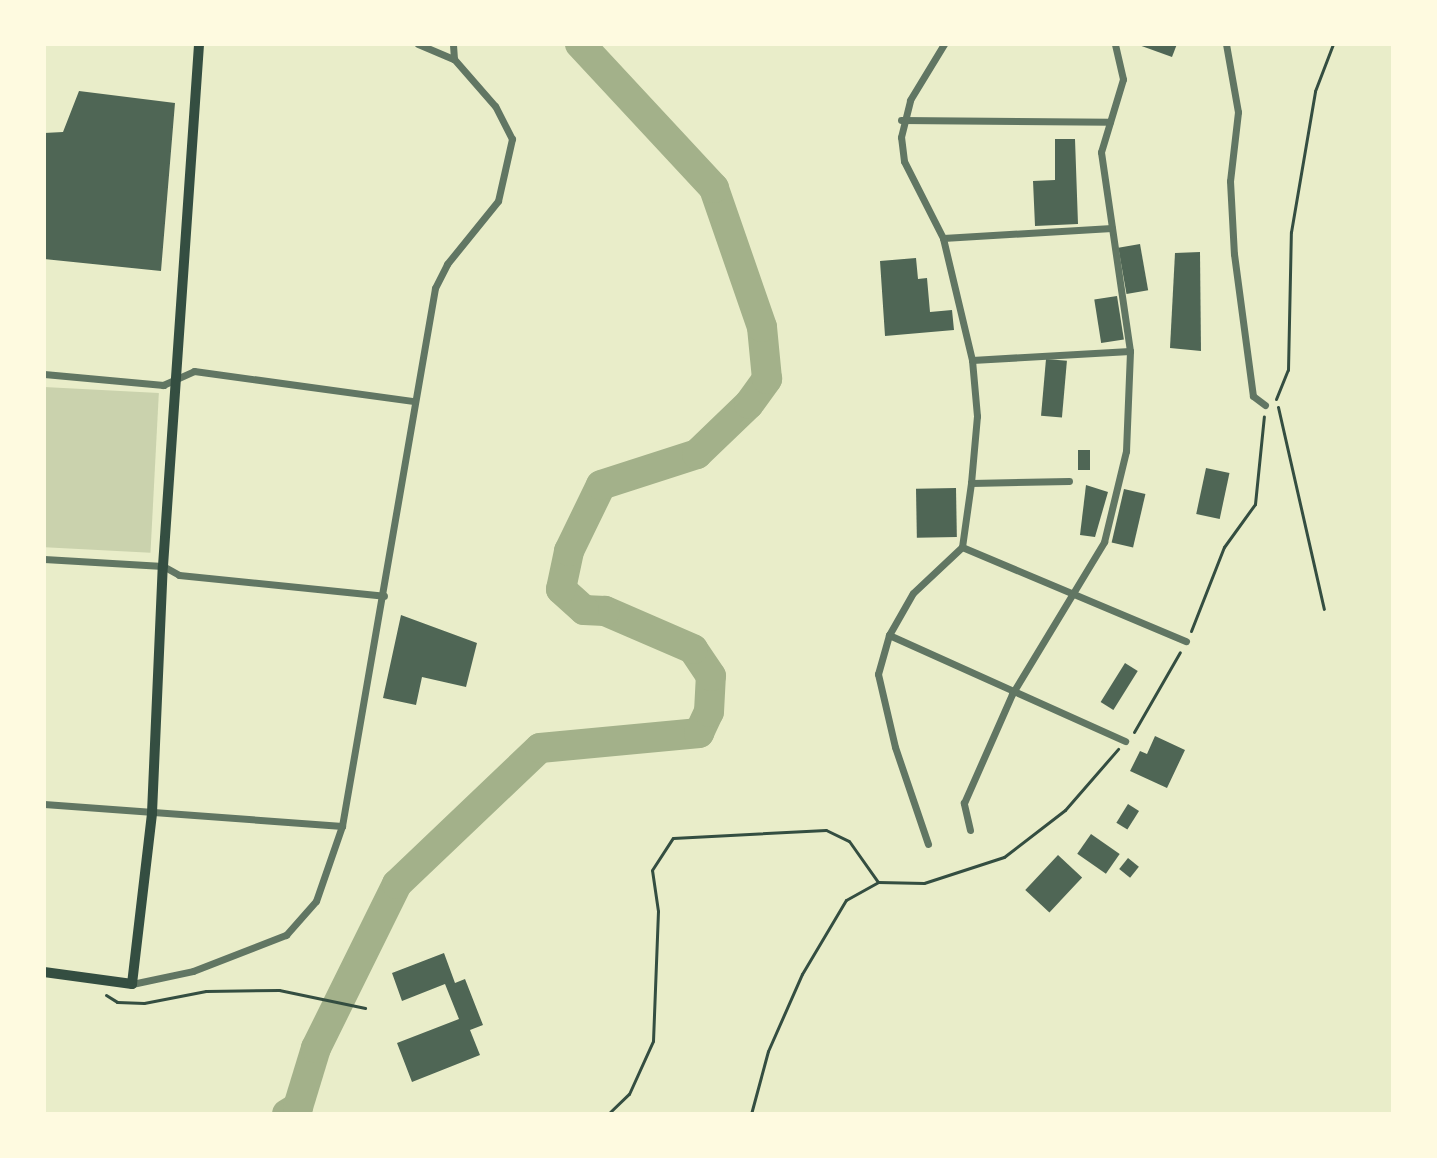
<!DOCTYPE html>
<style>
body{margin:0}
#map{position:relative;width:1437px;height:1158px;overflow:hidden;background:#e9edc9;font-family:"Public Sans",sans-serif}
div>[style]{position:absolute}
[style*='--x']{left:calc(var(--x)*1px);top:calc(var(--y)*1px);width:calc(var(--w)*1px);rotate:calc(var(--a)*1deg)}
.green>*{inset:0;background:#cad2ad;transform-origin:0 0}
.river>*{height:30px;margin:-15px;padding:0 15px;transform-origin:15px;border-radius:15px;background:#a3b18a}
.building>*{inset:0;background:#4f6655;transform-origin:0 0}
.path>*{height:3px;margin:-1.5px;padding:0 1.5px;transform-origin:1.5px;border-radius:1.5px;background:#344e41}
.minor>*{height:7px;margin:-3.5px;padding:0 3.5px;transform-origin:3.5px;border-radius:3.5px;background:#617663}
.secondary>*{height:10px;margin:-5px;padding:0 5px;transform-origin:5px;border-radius:5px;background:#344e41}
span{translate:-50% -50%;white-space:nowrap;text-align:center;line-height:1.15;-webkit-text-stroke:8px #fefae0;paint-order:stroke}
.frame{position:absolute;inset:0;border:46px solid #fefae0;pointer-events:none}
</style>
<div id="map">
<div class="green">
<i style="left:44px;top:387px;width:115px;height:160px;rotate:3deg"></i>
</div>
<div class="river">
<i style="--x:287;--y:1114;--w:13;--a:-32"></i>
<i style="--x:298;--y:1107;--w:62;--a:-73"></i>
<i style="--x:316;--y:1048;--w:183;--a:-63.7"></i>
<i style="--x:397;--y:884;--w:197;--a:-43.6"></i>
<i style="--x:540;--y:748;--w:160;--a:-5.4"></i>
<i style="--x:699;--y:733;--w:23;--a:-65"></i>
<i style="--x:709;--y:712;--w:36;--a:-87"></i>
<i style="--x:711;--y:676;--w:32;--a:-124"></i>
<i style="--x:693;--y:649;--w:96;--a:-156.6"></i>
<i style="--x:605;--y:611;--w:21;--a:-177"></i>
<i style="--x:584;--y:610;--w:31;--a:-138"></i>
<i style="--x:561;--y:589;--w:39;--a:-78"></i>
<i style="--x:569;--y:551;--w:73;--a:-64.1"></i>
<i style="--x:601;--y:485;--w:101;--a:-17.9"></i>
<i style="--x:697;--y:454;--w:72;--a:-43.9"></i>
<i style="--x:749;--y:404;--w:31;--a:-54"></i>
<i style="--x:767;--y:379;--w:52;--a:-95.5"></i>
<i style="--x:762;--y:327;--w:147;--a:-109.1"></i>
<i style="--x:714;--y:188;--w:197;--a:-132.9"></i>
</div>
<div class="building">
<i style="clip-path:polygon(1136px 44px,1177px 44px,1172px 57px)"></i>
<i style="clip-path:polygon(79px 91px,175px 103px,161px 271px,44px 259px,44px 133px,63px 132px)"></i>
<i style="clip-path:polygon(1055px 139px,1075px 139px,1078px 224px,1035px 226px,1033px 181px,1055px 180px)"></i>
<i style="left:1140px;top:244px;width:47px;height:22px;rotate:80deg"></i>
<i style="clip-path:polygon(1200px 252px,1201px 351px,1170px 348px,1175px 253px)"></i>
<i style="clip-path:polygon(916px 258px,918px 279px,927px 278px,930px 312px,952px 310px,954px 330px,885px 336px,880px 261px)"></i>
<i style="left:1117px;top:296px;width:44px;height:23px;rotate:81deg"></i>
<i style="left:1046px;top:359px;width:21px;height:57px;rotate:5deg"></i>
<i style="left:1078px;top:450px;width:12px;height:20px"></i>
<i style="left:1206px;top:468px;width:24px;height:47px;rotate:12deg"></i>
<i style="clip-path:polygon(1086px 485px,1108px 492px,1095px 537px,1080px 535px)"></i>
<i style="left:956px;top:488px;width:49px;height:40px;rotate:89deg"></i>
<i style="left:1124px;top:489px;width:22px;height:55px;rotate:13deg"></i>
<i style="clip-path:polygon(401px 615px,477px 643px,466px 687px,422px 677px,416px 705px,383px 698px)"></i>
<i style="left:1125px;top:663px;width:15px;height:46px;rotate:32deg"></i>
<i style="clip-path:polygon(1155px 736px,1185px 750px,1167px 788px,1130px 771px,1140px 751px,1147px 754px)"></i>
<i style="left:1128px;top:804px;width:13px;height:22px;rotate:32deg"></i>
<i style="left:1091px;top:834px;width:35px;height:24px;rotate:35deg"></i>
<i style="left:1058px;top:855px;width:33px;height:48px;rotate:43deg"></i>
<i style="left:1128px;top:858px;width:14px;height:14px;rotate:39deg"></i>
<i style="clip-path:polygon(444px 953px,455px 983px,465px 979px,483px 1025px,470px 1030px,480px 1055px,412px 1082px,397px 1043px,459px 1019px,445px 984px,402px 1001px,392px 973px)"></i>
</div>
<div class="path">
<i style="--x:1276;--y:399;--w:31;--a:-68"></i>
<i style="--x:1288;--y:370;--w:138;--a:-88.8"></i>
<i style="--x:1291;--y:232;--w:143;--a:-80.3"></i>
<i style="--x:1315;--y:91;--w:50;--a:-69"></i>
<i style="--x:1278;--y:407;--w:207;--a:77.2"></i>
<i style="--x:1191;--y:631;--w:90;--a:-68.6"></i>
<i style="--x:1224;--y:547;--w:53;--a:-54.2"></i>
<i style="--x:1255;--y:504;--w:88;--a:-84.2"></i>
<i style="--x:1134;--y:732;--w:92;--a:-60.1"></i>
<i style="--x:106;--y:995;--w:13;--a:32"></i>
<i style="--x:117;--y:1002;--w:27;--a:2"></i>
<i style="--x:144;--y:1003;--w:63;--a:-11"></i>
<i style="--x:206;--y:991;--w:73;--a:-0.8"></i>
<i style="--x:279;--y:990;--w:88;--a:11.8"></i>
<i style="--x:608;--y:1114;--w:29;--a:-44"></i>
<i style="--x:629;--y:1094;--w:58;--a:-65.6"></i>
<i style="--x:653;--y:1041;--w:130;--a:-87.8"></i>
<i style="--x:658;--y:911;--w:41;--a:-98.3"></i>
<i style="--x:652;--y:870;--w:38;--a:-57"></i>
<i style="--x:673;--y:838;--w:153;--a:-3"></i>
<i style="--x:826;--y:830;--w:25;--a:26"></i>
<i style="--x:849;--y:841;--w:50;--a:54.7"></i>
<i style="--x:751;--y:1114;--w:65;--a:-74.9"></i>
<i style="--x:768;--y:1051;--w:84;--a:-66.2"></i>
<i style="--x:802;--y:974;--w:86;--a:-59.3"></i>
<i style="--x:846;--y:900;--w:37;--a:-29"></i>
<i style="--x:878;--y:882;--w:46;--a:1.2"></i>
<i style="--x:924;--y:883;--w:84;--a:-18"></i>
<i style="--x:1004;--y:857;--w:77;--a:-37.6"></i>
<i style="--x:1065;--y:810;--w:81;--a:-49"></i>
</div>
<div class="minor">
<i style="--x:418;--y:44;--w:39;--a:23"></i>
<i style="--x:1226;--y:44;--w:69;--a:80"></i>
<i style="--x:1238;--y:112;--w:69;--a:96.6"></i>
<i style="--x:1230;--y:181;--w:73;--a:86.9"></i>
<i style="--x:1234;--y:254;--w:143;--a:82.4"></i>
<i style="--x:1253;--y:396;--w:15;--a:37"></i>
<i style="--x:901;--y:120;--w:209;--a:0.5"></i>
<i style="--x:943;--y:238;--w:169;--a:-3.4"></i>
<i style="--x:972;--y:360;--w:158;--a:-3.3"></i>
<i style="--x:44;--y:374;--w:120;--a:5.3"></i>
<i style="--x:163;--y:385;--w:34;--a:-24"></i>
<i style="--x:194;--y:371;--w:220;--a:7.8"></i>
<i style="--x:971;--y:483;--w:98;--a:-1.2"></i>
<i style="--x:962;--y:547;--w:243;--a:22.8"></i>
<i style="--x:44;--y:559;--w:119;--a:3.4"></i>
<i style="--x:163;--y:566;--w:18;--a:29"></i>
<i style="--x:179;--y:575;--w:206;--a:5.8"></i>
<i style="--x:889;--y:635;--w:259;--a:24.2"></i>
<i style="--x:44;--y:804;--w:299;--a:4.2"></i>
<i style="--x:970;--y:830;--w:28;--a:-103"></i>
<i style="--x:964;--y:803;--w:119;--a:-66.2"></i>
<i style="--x:1012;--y:694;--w:178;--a:-58.8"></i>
<i style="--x:1104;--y:542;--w:94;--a:-76.4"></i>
<i style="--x:1126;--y:451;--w:100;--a:-87.7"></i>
<i style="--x:1130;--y:351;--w:201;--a:-98.3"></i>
<i style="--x:1101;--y:152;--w:76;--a:-73.2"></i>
<i style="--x:1123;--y:79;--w:36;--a:-103"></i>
<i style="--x:928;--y:844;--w:102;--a:-108.8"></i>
<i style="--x:895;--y:747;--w:75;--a:-103.1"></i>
<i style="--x:878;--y:674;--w:41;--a:-74.2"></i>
<i style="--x:889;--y:635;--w:48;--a:-60.3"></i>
<i style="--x:913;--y:593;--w:67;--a:-43.2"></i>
<i style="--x:962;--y:547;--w:65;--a:-82"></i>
<i style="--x:971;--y:483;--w:67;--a:-84.9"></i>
<i style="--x:977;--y:416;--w:56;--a:-95.1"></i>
<i style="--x:972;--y:360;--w:125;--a:-103.4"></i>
<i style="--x:943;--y:238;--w:86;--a:-116.9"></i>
<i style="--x:904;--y:161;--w:24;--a:-97"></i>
<i style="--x:901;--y:137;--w:38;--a:-76"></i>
<i style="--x:910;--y:100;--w:66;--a:-58.7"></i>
<i style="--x:132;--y:984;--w:62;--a:-12"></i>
<i style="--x:193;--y:971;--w:100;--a:-21.2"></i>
<i style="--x:286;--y:935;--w:45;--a:-48.6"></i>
<i style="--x:316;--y:901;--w:79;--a:-70.9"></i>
<i style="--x:342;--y:826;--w:546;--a:-80.19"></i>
<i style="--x:435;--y:288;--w:27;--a:-63"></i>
<i style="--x:447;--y:264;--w:81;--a:-51"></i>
<i style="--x:498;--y:201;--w:64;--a:-77.3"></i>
<i style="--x:512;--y:139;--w:37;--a:-117"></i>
<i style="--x:495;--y:106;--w:62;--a:-131.1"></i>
<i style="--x:454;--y:59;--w:15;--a:-94"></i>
</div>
<div class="secondary">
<i style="--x:44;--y:972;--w:89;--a:7.8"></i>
<i style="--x:132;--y:984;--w:172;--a:-83.3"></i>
<i style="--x:152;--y:813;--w:247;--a:-87.5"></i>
<i style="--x:163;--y:566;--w:523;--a:-86.05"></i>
</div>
<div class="frame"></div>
</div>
